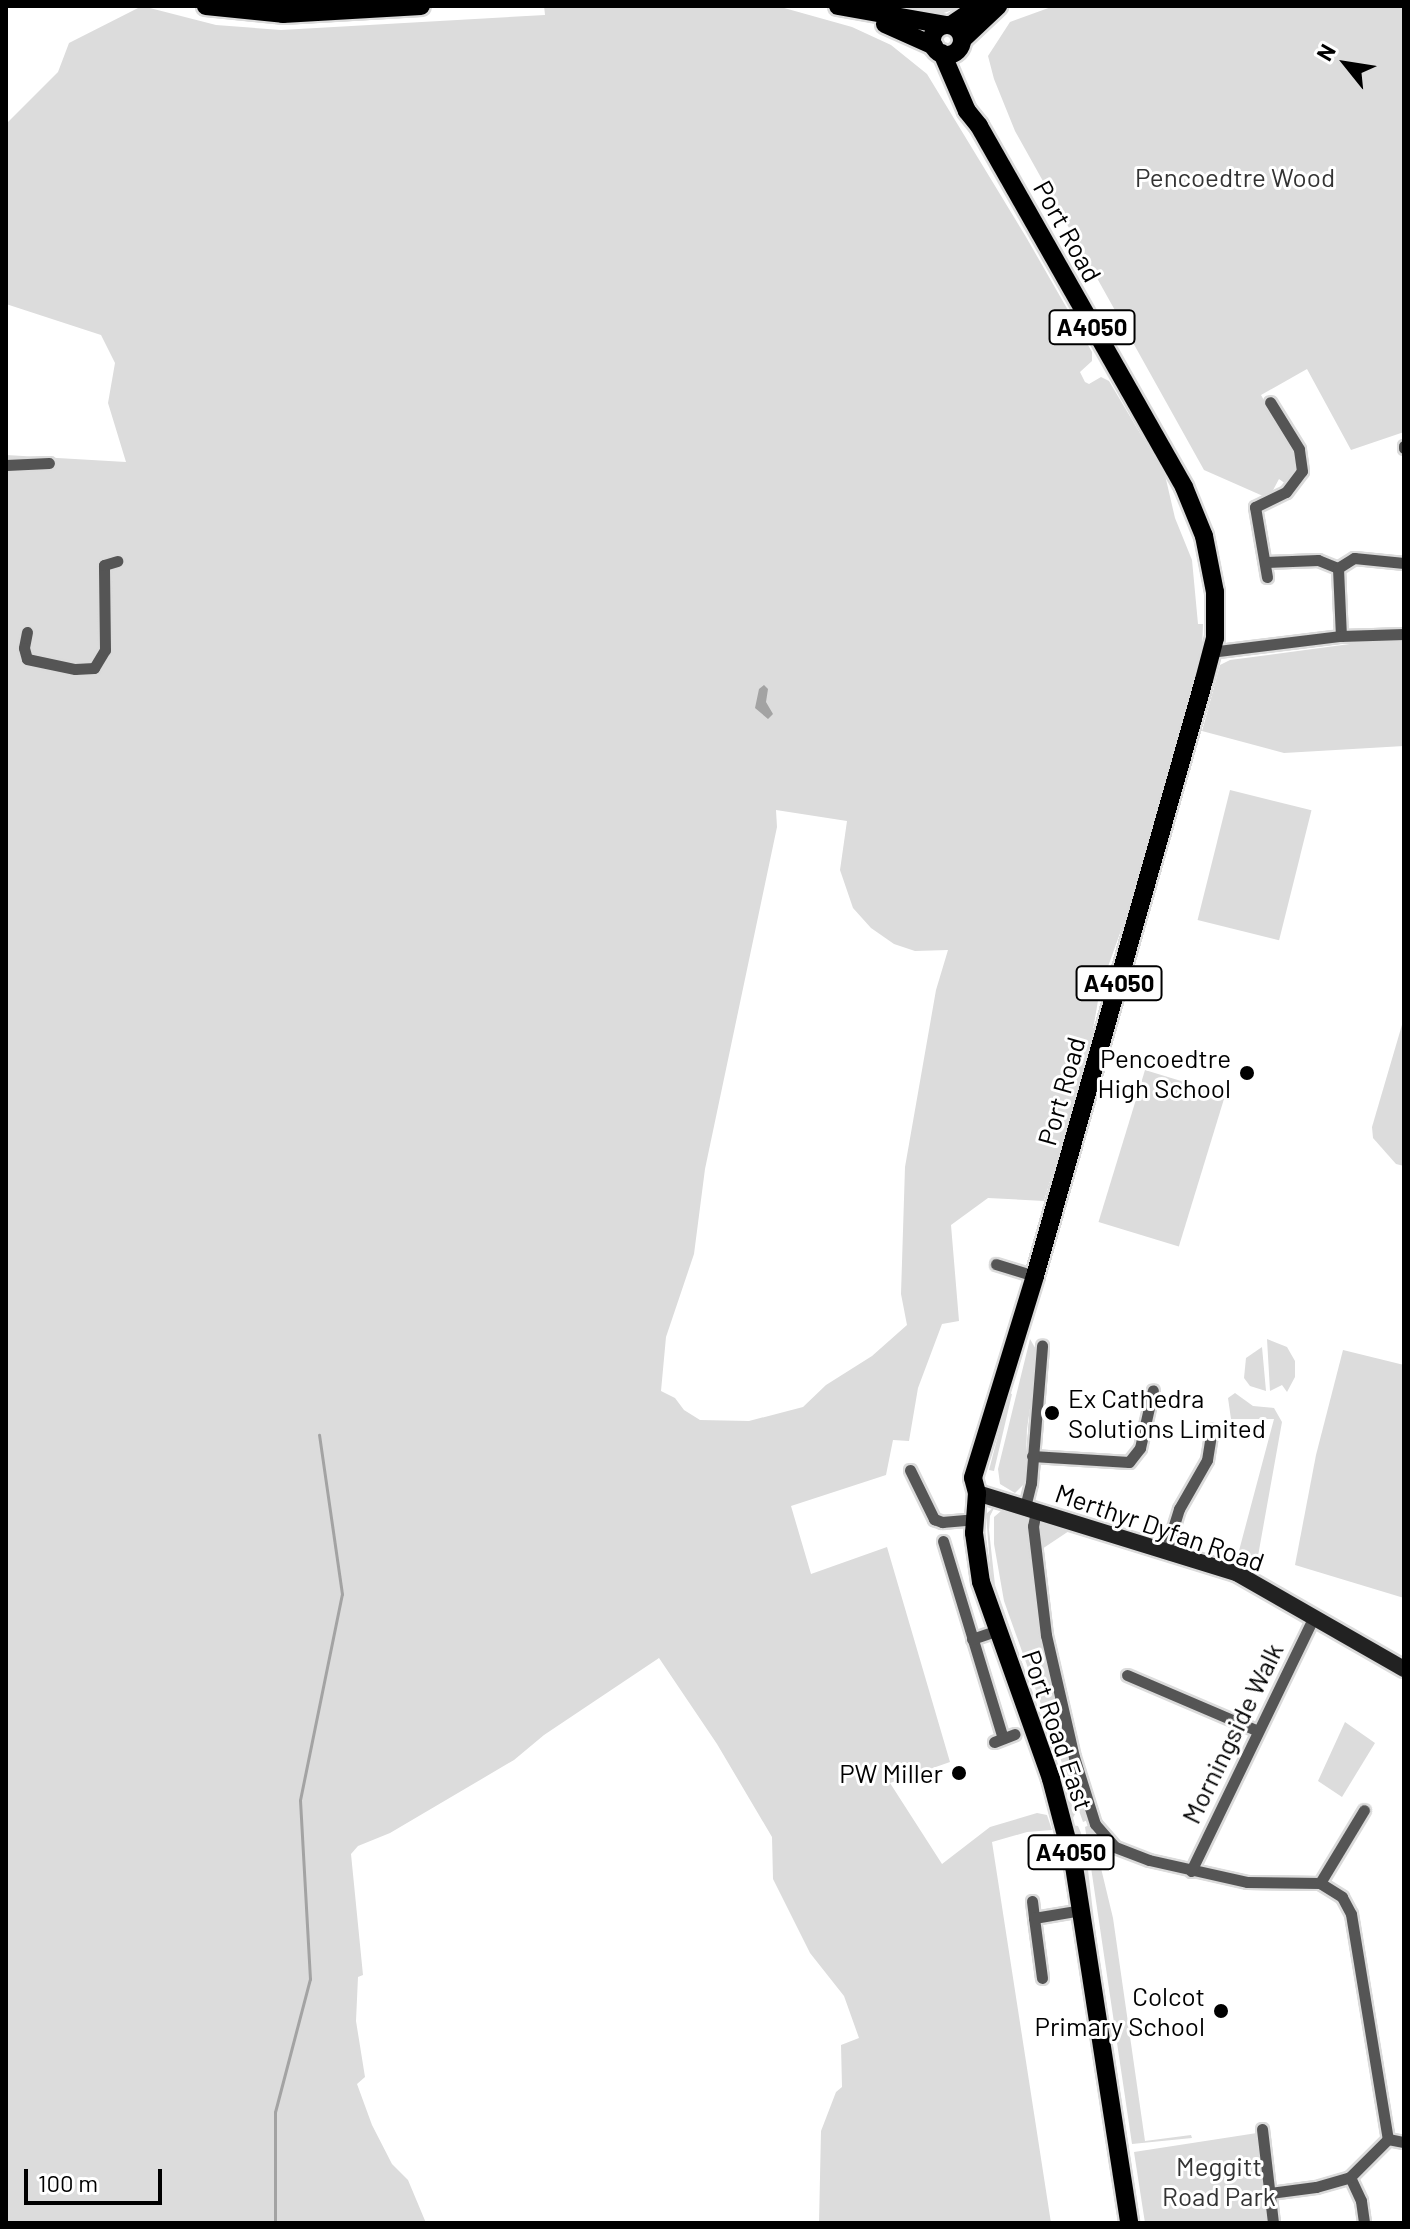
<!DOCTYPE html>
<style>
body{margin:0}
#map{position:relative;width:1410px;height:2229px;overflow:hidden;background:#fff;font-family:Barlow,sans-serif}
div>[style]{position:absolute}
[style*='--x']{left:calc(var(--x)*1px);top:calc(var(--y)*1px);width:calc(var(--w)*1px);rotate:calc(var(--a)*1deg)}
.green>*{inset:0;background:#dcdcdc;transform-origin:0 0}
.water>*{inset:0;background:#a3a3a3}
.stream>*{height:3px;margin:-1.5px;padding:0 1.5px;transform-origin:1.5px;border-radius:1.5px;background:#a3a3a3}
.roads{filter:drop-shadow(2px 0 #dbdbdb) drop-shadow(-2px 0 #dbdbdb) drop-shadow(0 2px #dbdbdb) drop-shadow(0 -2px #dbdbdb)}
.street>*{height:11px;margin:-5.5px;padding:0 5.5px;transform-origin:5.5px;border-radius:5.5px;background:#555}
.secondary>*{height:16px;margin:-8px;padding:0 8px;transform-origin:8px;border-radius:8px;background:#222}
.primary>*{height:18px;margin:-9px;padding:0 9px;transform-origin:9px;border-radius:9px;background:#000}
.primary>.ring{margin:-9px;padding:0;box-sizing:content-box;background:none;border:18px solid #000;border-radius:50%}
.dots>*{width:22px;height:22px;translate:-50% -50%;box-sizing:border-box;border:4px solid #fff;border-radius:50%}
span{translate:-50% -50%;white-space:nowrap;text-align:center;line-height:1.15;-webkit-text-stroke:6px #fff;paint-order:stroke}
.shield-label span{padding:2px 6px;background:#fff;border:2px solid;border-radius:6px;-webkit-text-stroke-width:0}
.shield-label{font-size:24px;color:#000;font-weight:700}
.park-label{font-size:26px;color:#333}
.street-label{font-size:26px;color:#000}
.poi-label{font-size:26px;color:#000}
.right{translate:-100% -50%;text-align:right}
.left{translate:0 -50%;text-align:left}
.frame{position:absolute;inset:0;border:8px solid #000;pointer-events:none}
.north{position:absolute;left:1306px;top:24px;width:80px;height:80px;-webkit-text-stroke:6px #fff;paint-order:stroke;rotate:300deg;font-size:22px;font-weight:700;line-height:32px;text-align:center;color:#000}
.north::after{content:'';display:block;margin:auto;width:28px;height:36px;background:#000;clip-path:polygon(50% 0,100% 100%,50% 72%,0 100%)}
.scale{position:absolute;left:24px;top:2169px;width:138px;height:36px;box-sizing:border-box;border:4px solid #000;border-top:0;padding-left:10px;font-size:24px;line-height:28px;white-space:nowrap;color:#000;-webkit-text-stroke:6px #fff;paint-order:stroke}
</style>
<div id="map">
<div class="green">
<i style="clip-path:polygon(evenodd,142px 6px,216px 25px,281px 30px,545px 15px,544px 6px,777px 6px,852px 27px,891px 45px,927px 74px,1026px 237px,1092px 352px,1092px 361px,1080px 372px,1085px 382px,1089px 384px,1101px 377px,1109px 381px,1165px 475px,1175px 518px,1192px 560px,1198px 624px,1203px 624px,1202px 650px,1138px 883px,1100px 989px,1089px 1053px,1044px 1201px,988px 1198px,951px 1225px,959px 1321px,942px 1324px,918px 1388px,909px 1441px,893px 1440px,886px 1475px,791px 1506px,811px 1574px,887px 1547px,950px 1762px,890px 1783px,942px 1864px,990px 1827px,1037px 1813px,1047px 1815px,1052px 1830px,1027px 1832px,992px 1842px,1051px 2223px,819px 2223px,821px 2131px,836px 2092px,842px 2087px,841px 2045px,859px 2038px,844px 1996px,810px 1953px,773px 1879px,772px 1837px,717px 1744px,659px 1658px,544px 1735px,514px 1760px,390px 1833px,358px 1846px,351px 1854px,363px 1975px,358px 1977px,356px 2021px,365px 2077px,357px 2084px,372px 2125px,392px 2164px,408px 2180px,426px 2223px,6px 2223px,6px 455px,126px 462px,108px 403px,115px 363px,101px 335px,6px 304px,6px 124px,58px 72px,69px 43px,142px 6px,776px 810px,847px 821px,840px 870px,853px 908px,871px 928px,894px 944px,915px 951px,948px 950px,936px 990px,905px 1167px,901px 1294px,907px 1325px,872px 1356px,826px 1385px,803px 1407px,749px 1421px,700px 1420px,684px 1410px,675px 1398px,661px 1391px,666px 1337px,694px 1254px,705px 1169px,777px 827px,776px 810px)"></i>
<i style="clip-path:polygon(858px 6px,964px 6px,938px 15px)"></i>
<i style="clip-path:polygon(1054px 6px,1404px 6px,1404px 432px,1351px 450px,1307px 369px,1261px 395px,1287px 441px,1294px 444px,1296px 467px,1286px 484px,1279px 479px,1271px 494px,1263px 496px,1204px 470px,1015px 131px,994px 79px,988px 56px,1010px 22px)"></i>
<i style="clip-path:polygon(1387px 639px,1404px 640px,1404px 746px,1284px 753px,1202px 731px,1220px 665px,1230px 660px)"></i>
<i style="left:1230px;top:790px;width:84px;height:134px;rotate:14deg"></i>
<i style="clip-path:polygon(1404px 1018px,1404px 1166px,1396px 1164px,1373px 1138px,1372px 1127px)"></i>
<i style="left:1145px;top:1070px;width:84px;height:159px;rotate:17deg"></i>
<i style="clip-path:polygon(1030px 1339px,1038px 1353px,1027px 1429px,1025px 1483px,1015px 1493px,1000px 1484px,998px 1469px)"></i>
<i style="clip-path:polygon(1267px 1339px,1287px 1347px,1295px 1361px,1295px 1377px,1287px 1392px,1282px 1385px,1270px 1391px)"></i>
<i style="clip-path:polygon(1262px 1347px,1266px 1391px,1250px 1386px,1244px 1378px,1246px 1358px)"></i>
<i style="clip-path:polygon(1343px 1350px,1404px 1365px,1404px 1598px,1295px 1565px,1316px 1455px)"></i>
<i style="clip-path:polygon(1009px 1393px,1012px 1394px,994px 1471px,989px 1470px)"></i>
<i style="clip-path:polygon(1235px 1393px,1253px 1406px,1274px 1408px,1282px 1422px,1258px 1556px,1249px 1565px,1236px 1562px,1274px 1419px,1231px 1419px,1228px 1398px)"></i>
<i style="clip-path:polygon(995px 1506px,990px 1516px,989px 1530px,995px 1585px,1075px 1814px,1073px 1818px,992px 1591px,986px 1514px)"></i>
<i style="clip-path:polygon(1001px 1511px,1030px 1519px,1073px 1769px,1088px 1820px,1083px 1822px,1004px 1601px,994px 1544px,994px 1517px)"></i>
<i style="clip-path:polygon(1037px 1521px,1069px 1531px,1039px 1551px)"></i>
<i style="clip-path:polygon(1345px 1722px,1375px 1743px,1342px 1797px,1318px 1781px)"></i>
<i style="clip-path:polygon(1070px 1825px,1078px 1826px,1081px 1833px,1088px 1870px,1102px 1987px,1140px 2223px,1135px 2223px)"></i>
<i style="clip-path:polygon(1089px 1825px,1109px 1850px,1100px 1864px,1113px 1918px,1145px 2141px,1191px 2135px,1192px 2138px,1132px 2144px,1085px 1827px)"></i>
<i style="clip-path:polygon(1257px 2133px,1266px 2223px,1145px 2223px,1134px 2152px)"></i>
</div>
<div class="water">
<i style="clip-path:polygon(764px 685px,768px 689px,766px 702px,773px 714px,768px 719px,755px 708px,759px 689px)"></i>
</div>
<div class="stream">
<i style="--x:275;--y:2223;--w:111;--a:-90"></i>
<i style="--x:275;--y:2112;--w:138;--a:-75.3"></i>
<i style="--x:310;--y:1979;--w:179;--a:-93.2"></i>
<i style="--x:300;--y:1800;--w:210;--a:-78.5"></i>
<i style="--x:342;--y:1594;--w:161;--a:-98.2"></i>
</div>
<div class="roads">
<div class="street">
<i style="--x:1404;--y:446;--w:2;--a:90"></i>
<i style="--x:6;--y:465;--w:43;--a:-2.7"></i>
<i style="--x:1266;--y:562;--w:52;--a:-2.2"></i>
<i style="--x:1318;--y:560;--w:22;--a:22"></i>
<i style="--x:1338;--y:568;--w:68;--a:87.5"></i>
<i style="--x:1338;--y:568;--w:19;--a:-32"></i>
<i style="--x:1354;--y:558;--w:50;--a:5.7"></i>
<i style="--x:1267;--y:577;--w:71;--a:-99.7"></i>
<i style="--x:1255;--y:507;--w:34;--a:-26"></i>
<i style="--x:1286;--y:492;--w:26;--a:-53"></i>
<i style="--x:1302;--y:471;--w:22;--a:-98"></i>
<i style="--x:1299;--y:449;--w:55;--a:-121.7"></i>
<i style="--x:27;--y:632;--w:16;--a:101"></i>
<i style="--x:24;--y:648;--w:11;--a:75"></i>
<i style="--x:27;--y:659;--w:49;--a:11.8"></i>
<i style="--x:75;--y:669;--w:19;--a:-3"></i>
<i style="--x:94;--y:668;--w:21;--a:-59"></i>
<i style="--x:105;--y:650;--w:85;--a:-90.7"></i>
<i style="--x:104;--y:565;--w:14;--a:-17"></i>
<i style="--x:1210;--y:652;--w:132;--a:-7"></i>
<i style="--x:1341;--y:636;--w:63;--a:-1.8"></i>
<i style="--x:996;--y:1264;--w:41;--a:17.1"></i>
<i style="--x:1032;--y:1456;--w:97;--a:3.5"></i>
<i style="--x:1129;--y:1462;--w:18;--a:-52"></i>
<i style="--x:1140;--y:1448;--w:59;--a:-77.4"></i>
<i style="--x:910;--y:1470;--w:55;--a:63.9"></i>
<i style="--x:934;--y:1519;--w:9;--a:21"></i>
<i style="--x:942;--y:1522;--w:32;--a:-5"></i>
<i style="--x:1025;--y:1507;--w:25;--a:-76"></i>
<i style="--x:1031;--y:1483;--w:138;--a:-85.4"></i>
<i style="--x:1036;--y:1511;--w:15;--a:101"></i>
<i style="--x:1033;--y:1526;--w:110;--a:83.2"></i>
<i style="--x:1046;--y:1635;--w:125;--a:77.1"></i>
<i style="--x:1074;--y:1757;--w:70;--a:72.6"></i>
<i style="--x:1095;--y:1824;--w:30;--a:49"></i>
<i style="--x:1115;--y:1847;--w:36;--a:21"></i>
<i style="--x:1149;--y:1860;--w:100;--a:12.7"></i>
<i style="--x:1247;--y:1882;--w:73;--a:0.8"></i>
<i style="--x:1320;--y:1883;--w:26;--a:32"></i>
<i style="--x:1342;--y:1897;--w:19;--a:62"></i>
<i style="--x:1351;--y:1914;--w:228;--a:80.7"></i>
<i style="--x:943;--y:1541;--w:206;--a:73.1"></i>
<i style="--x:1166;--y:1551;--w:44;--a:-72.8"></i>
<i style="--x:1179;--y:1509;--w:56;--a:-60.3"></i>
<i style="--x:1207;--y:1460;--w:31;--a:-81"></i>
<i style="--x:972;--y:1639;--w:24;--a:-19"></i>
<i style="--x:1127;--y:1675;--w:142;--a:23.1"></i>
<i style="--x:994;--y:1742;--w:22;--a:-21"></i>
<i style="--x:1191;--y:1871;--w:283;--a:-64.2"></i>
<i style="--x:1320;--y:1883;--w:85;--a:-58.9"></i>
<i style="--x:1032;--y:1901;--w:17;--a:83"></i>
<i style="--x:1042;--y:1978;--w:61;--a:-97.6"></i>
<i style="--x:1034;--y:1918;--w:49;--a:-9.5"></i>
<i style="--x:1262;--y:2129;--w:95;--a:83.3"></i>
<i style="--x:1388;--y:2139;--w:16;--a:11"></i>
<i style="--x:1350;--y:2177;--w:26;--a:65"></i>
<i style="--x:1361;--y:2201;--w:22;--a:82"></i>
<i style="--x:1270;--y:2193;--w:46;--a:-7.4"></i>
<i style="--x:1316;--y:2187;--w:35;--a:-16"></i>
<i style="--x:1350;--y:2177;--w:54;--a:-45"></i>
</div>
<div class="secondary">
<i style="--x:977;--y:1493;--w:273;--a:17.2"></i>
<i style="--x:1238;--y:1574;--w:191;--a:29.8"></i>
</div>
<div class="primary">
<i style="--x:206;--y:6;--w:77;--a:5.9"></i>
<i style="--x:283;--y:14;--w:138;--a:-3.3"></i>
<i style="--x:838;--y:6;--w:110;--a:10"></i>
<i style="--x:885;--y:24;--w:54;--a:24.2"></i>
<i style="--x:951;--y:25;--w:34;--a:-34"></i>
<i class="ring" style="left:932px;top:25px;width:12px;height:12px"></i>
<i style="--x:962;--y:40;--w:50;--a:-43.4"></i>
<i style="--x:942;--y:53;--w:63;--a:66.7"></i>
<i style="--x:967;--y:111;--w:19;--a:51"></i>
<i style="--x:979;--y:126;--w:415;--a:60.4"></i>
<i style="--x:1184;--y:487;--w:53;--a:67.8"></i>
<i style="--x:1204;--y:536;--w:57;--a:78.9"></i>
<i style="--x:1215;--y:592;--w:46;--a:90"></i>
<i style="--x:1215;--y:638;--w:43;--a:104.7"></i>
<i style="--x:1204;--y:680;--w:619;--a:105.83"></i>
<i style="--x:1035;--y:1276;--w:211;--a:107.1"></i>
<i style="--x:973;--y:1478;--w:16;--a:75"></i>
<i style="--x:977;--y:1493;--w:40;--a:94.3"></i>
<i style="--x:974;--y:1533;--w:49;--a:81.9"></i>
<i style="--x:981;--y:1582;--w:209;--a:70.4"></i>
<i style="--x:1051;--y:1779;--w:90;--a:75.2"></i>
<i style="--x:1074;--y:1866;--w:361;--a:81.2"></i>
</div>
</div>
<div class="dots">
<i style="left:1247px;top:1073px;background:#000"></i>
<i style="left:1052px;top:1413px;background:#000"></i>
<i style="left:959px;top:1773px;background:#000"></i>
<i style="left:1221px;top:2011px;background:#000"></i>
</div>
<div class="shield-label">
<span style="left:1092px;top:327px">A4050</span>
<span style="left:1119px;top:983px">A4050</span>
<span style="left:1071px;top:1852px">A4050</span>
</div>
<div class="park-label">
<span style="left:1235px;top:177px">Pencoedtre Wood</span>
<span style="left:1219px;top:2181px">Meggitt<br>Road Park</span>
</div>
<div class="street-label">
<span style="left:1068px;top:231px;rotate:61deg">Port Road</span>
<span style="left:1061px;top:1091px;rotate:-74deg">Port Road</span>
<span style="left:1160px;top:1527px;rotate:19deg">Merthyr Dyfan Road</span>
<span style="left:1058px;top:1730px;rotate:71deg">Port Road East</span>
<span style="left:1232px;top:1733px;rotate:-64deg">Morningside Walk</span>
</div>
<div class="poi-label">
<span class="right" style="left:1231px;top:1073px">Pencoedtre<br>High School</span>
<span class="left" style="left:1068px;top:1413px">Ex Cathedra<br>Solutions Limited</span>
<span class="right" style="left:943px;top:1773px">PW Miller</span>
<span class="right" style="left:1205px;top:2011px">Colcot<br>Primary School</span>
</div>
<div class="frame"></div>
<div class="north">N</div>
<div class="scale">100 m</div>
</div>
